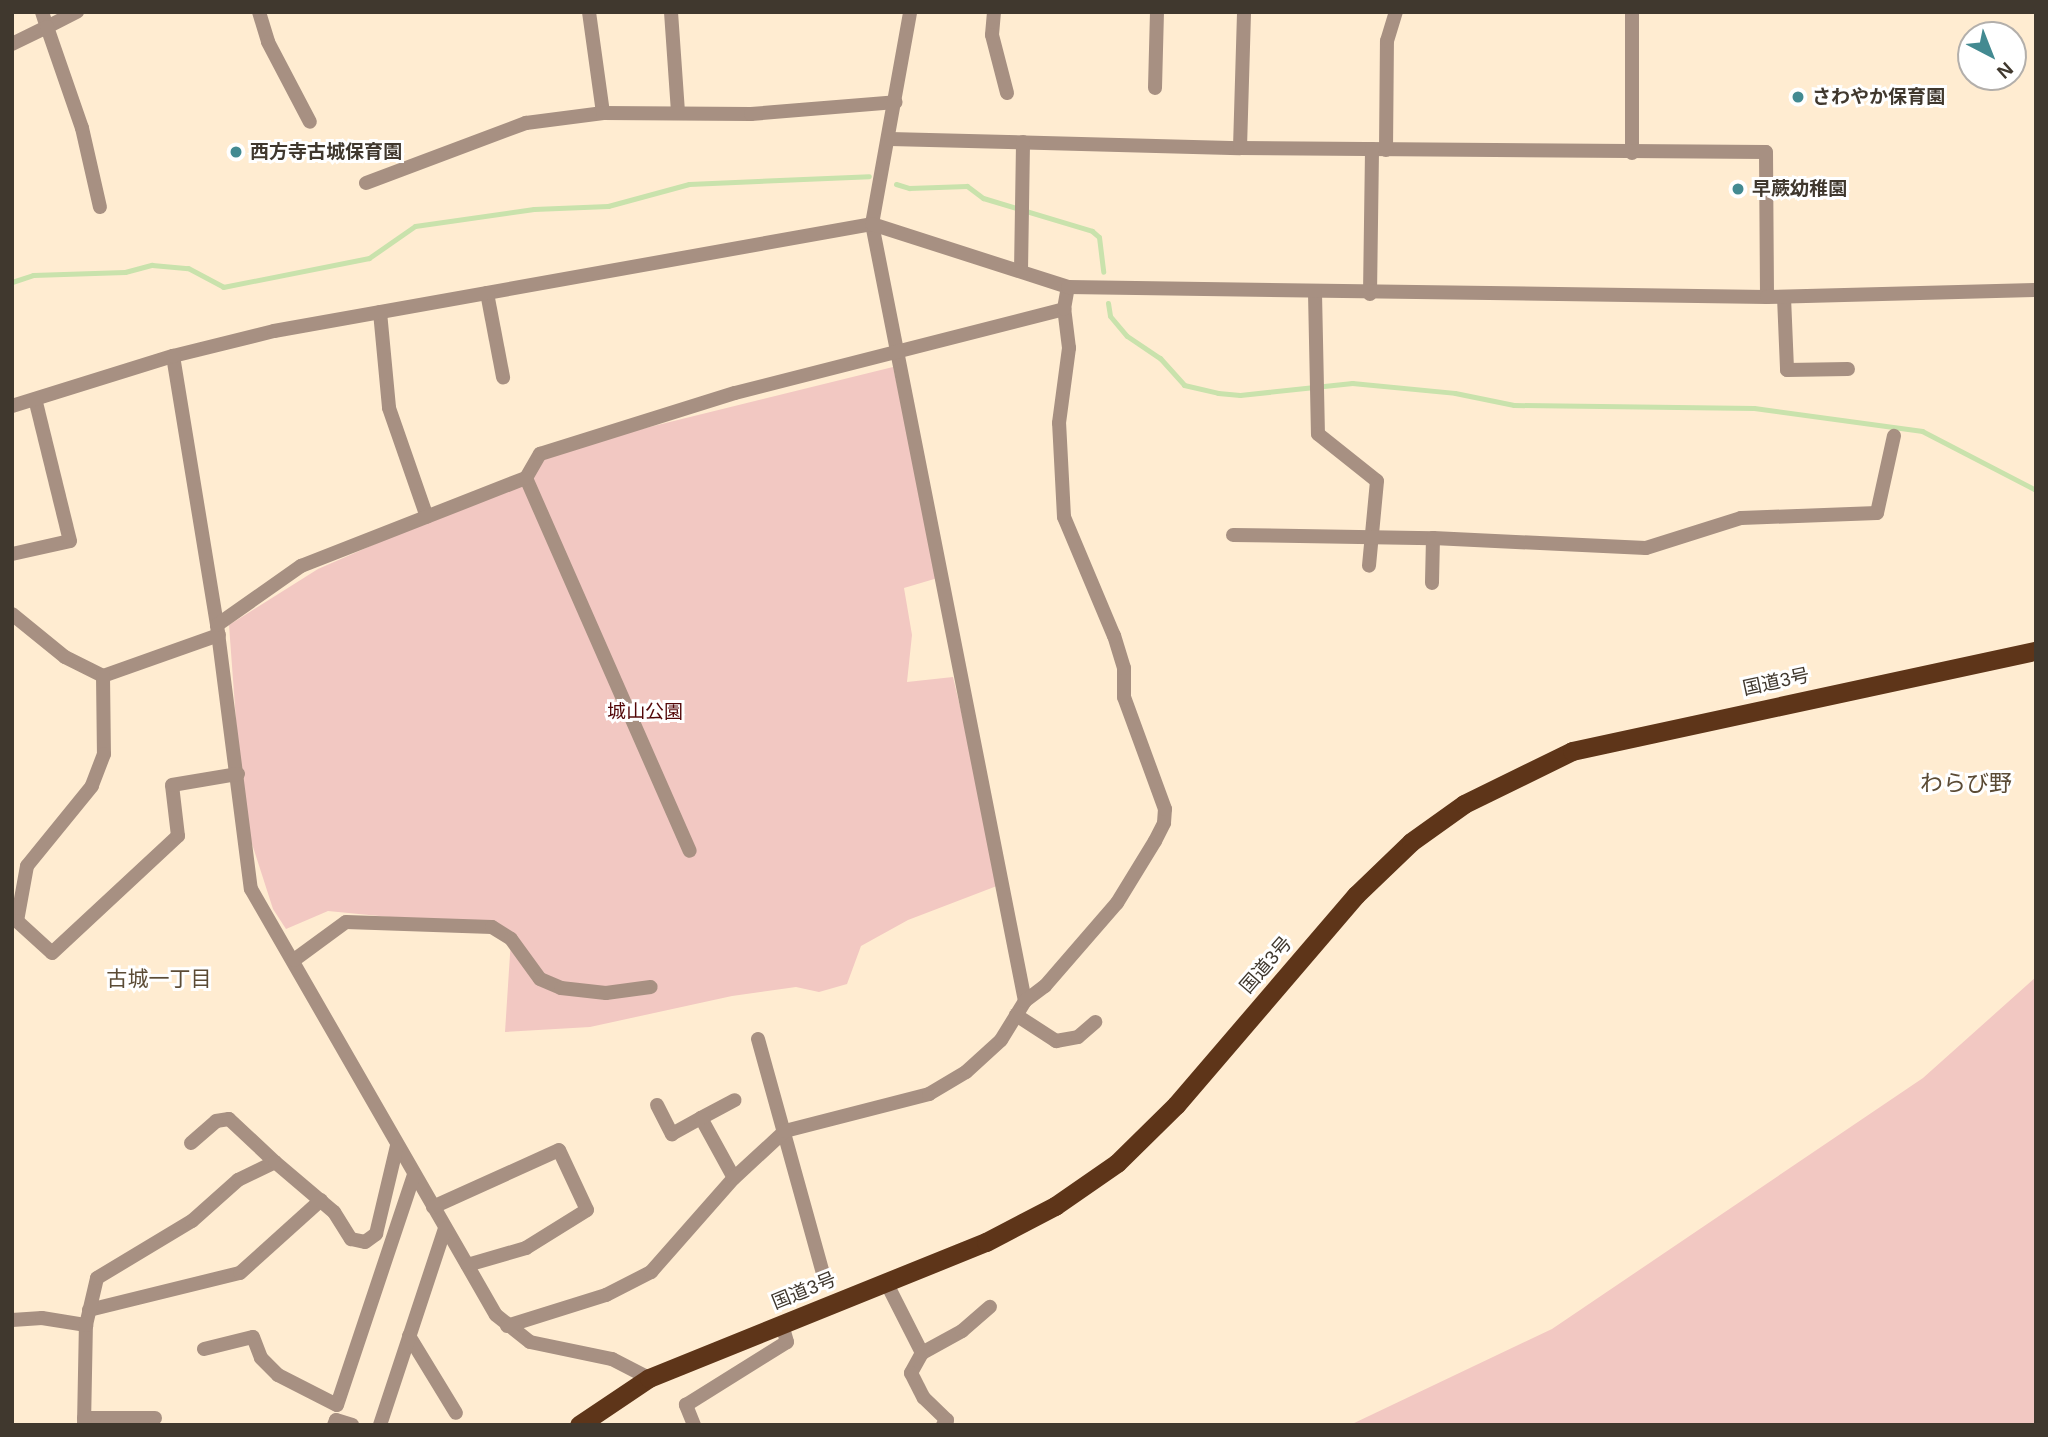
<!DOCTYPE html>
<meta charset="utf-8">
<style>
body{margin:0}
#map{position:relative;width:2048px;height:1437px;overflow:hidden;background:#ffecd1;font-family:Helvetica,"Noto Sans JP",sans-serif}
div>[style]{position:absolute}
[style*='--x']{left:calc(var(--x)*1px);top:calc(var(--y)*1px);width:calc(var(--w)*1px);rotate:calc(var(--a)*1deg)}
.green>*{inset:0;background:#f2c8c2}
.stream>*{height:5px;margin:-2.5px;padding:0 2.5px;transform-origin:2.5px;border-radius:2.5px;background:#c9e2ac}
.minor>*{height:14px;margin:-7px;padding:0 7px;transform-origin:7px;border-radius:7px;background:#a79082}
.tertiary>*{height:14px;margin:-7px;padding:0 7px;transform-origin:7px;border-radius:7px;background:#a79082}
.trunk>*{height:19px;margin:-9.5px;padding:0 9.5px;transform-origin:9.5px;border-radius:9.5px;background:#5e3519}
.dots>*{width:19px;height:19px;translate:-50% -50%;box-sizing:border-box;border:4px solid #fff;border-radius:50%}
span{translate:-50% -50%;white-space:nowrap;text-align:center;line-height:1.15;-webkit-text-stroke:6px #fff;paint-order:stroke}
.poi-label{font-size:19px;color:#40382e;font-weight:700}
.left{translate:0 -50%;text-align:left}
.street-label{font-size:19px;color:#40382e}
.park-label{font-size:19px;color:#530708}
.neighbourhood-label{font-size:21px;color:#5b4b35}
.quarter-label{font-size:23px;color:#5b4b35}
.frame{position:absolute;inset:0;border:14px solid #40382e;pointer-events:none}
.north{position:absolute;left:1957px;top:21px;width:70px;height:70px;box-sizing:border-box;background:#fff;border:2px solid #b3afab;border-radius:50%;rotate:138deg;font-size:19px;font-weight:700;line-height:28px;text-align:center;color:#40382e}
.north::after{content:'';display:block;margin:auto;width:24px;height:32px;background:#438a91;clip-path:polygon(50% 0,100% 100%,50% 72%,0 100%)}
</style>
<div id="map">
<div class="green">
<i style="clip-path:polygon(893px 367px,941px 577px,904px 588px,912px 635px,907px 682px,953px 677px,1002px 884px,908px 920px,861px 946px,847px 984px,819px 992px,796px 987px,732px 996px,590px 1027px,505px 1032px,511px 939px,492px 927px,328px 911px,286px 929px,273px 909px,243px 816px,229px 625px,318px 569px,526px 478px,540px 454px)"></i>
<i style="clip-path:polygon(2036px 977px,2036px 1425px,1350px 1425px,1552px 1329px,1923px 1078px)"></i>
</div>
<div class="stream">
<i style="--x:896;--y:184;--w:14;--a:17"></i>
<i style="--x:909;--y:188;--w:58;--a:-2"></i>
<i style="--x:967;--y:186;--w:20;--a:37"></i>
<i style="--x:983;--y:198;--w:114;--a:16.8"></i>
<i style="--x:1092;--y:231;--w:9;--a:41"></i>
<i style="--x:1099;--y:237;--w:35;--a:83"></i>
<i style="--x:12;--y:282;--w:22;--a:-18"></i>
<i style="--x:33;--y:275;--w:92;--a:-1.9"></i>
<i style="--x:125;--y:272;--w:28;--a:-15"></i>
<i style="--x:152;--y:265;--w:36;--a:5"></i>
<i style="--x:188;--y:268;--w:40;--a:28"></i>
<i style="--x:223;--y:287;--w:149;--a:-11.2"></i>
<i style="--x:369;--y:258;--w:56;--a:-34.8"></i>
<i style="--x:415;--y:226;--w:120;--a:-8.1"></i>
<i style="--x:534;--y:209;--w:74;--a:-2.3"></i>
<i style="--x:608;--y:206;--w:84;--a:-15.2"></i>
<i style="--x:689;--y:184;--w:180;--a:-2.5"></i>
<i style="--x:1108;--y:303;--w:13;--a:81"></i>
<i style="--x:1110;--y:316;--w:26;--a:50"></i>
<i style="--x:1127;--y:336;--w:40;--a:34"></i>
<i style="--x:1160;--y:358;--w:36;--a:48"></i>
<i style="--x:1184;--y:385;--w:35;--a:13"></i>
<i style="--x:1218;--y:393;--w:22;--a:5"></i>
<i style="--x:1240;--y:395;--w:113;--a:-6.1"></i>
<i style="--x:1352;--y:383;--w:103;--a:5.5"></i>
<i style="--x:1455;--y:393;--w:60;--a:11.5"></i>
<i style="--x:1514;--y:405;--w:240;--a:0.7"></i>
<i style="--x:1754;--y:408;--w:170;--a:7.8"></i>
<i style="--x:1922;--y:431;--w:128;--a:27.4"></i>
</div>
<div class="minor">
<i style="--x:42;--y:12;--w:16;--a:72"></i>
<i style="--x:47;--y:27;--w:34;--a:-27"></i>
<i style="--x:259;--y:12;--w:31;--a:73"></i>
<i style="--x:268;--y:42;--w:90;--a:62.3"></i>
<i style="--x:589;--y:12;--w:102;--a:82.1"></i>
<i style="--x:671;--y:12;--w:99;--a:86"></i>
<i style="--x:994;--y:12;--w:23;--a:95"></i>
<i style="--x:992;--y:35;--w:60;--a:75.5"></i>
<i style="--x:1632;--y:12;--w:141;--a:90"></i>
<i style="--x:12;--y:44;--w:39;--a:-26"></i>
<i style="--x:47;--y:27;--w:107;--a:70.9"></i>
<i style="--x:82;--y:128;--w:81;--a:77.2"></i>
<i style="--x:1155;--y:88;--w:76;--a:-88.5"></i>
<i style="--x:890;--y:139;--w:350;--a:1.5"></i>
<i style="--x:1240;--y:148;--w:526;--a:0.44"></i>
<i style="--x:1766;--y:152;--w:145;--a:89.6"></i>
<i style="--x:1240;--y:148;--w:136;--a:-88.3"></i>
<i style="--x:1386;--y:150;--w:109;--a:-89.5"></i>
<i style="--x:1387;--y:41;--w:30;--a:-73"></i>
<i style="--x:366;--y:183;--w:171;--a:-20.6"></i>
<i style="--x:526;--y:123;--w:78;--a:-7.4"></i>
<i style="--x:603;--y:113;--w:148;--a:0.4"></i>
<i style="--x:751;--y:114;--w:145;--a:-4.7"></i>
<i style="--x:872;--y:224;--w:792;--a:78.86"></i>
<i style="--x:1021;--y:271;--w:129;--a:-89.1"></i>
<i style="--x:487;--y:293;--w:86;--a:79.2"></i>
<i style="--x:1315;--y:293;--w:141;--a:88.8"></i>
<i style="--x:1318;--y:434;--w:75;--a:38.5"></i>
<i style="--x:1377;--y:481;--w:85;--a:95.4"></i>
<i style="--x:1370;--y:294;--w:145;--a:-89.2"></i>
<i style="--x:1784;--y:297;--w:73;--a:87.6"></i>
<i style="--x:1787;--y:370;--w:61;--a:-0.9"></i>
<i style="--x:380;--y:312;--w:96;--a:84.6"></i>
<i style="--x:389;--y:408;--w:115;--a:70.8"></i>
<i style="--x:173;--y:356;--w:273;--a:80.7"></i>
<i style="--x:217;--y:625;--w:266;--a:82.7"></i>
<i style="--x:251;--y:889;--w:491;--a:60.1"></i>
<i style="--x:496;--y:1315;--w:43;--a:38.5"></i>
<i style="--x:530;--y:1342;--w:84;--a:11.7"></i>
<i style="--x:612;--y:1359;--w:42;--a:27.2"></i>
<i style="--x:526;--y:478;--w:407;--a:66.3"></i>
<i style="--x:1233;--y:535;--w:200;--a:0.9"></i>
<i style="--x:1433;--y:538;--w:45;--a:91.3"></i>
<i style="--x:1433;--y:538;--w:213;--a:2.7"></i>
<i style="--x:1646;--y:548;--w:100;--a:-17.5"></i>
<i style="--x:1741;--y:518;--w:136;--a:-2.1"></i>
<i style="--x:1877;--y:513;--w:79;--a:-77.6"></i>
<i style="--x:12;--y:554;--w:59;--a:-12.6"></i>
<i style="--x:70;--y:541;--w:146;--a:-103.8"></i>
<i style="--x:12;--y:614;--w:68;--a:39.1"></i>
<i style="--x:65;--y:657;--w:42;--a:26.6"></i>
<i style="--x:103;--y:676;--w:123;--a:-19.5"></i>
<i style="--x:217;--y:625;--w:103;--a:-35.1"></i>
<i style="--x:301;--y:566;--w:242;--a:-21.4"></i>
<i style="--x:526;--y:478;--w:28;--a:-60"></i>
<i style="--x:540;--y:454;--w:204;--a:-17.4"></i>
<i style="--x:735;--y:393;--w:340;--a:-14.3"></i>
<i style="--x:103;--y:676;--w:78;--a:89.3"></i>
<i style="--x:104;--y:754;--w:34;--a:111"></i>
<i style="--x:92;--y:786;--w:103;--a:129.1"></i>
<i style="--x:27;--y:866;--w:56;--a:100.3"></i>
<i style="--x:17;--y:921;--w:47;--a:42.4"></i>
<i style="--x:52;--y:953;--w:172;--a:-42.9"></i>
<i style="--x:178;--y:836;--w:51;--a:-96.7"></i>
<i style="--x:172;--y:785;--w:67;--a:-9.5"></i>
<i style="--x:294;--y:960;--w:64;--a:-36.2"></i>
<i style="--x:346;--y:922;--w:146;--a:2"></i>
<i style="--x:492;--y:927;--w:22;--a:32"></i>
<i style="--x:511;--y:939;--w:49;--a:54.1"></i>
<i style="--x:540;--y:979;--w:23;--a:23"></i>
<i style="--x:561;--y:988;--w:45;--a:6.3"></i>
<i style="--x:606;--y:993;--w:45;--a:-7.6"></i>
<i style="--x:1016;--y:1015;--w:48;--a:33"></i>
<i style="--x:1056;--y:1041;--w:22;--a:-10"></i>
<i style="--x:1078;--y:1037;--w:23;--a:-41"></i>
<i style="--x:758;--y:1039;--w:240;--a:74.5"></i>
<i style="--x:657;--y:1105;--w:33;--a:63"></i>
<i style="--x:672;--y:1134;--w:33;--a:-29"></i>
<i style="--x:701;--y:1118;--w:68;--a:61.2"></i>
<i style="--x:701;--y:1118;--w:38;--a:-28"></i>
<i style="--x:191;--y:1143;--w:33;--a:-41"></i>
<i style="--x:216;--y:1121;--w:13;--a:-9"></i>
<i style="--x:229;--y:1119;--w:63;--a:43.1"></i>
<i style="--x:433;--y:1207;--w:138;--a:-24.3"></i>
<i style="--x:559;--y:1150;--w:66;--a:65"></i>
<i style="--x:587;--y:1210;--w:72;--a:148.1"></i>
<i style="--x:526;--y:1248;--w:61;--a:163.9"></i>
<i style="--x:886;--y:1282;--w:80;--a:63.1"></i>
<i style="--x:922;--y:1353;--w:23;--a:119"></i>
<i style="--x:911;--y:1373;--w:28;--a:63"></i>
<i style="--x:924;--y:1398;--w:32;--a:44"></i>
<i style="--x:947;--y:1420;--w:6;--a:129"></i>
<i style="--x:89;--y:1310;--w:155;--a:-13.8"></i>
<i style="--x:240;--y:1273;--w:109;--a:-42"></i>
<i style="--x:12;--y:1320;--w:30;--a:-4"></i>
<i style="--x:42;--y:1318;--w:45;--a:9"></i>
<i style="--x:507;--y:1326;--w:104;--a:-17.4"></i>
<i style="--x:606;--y:1295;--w:51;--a:-27.1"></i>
<i style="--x:651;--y:1272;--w:125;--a:-48.6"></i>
<i style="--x:734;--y:1178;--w:69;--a:-42.7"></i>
<i style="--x:785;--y:1131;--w:149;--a:-14.4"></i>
<i style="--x:929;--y:1094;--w:43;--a:-30.7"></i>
<i style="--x:966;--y:1072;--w:47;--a:-42.4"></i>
<i style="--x:1001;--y:1040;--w:46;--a:-58.4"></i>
<i style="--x:1025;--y:1001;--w:25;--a:-37"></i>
<i style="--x:1045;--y:986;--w:110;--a:-49.1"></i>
<i style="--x:1117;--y:903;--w:73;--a:-58.5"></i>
<i style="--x:1155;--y:841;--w:20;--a:-63"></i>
<i style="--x:1164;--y:823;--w:14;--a:-86"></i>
<i style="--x:1165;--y:809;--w:119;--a:-110.1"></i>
<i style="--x:1124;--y:697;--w:29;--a:-90"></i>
<i style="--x:1124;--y:668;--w:34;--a:-107"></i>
<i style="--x:1114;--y:636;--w:129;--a:-112.8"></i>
<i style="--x:1064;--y:517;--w:94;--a:-93"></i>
<i style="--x:1059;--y:423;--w:76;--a:-82.4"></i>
<i style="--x:1069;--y:348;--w:39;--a:-97"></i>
<i style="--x:1064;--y:309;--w:22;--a:-80"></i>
<i style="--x:409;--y:1336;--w:90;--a:58.6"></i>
<i style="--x:204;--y:1349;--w:50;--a:-13.8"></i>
<i style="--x:253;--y:1337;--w:22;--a:69"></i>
<i style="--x:261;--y:1358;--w:24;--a:45"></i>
<i style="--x:278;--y:1375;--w:66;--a:27"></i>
<i style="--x:337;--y:1405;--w:243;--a:-71.5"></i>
<i style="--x:922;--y:1353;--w:46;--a:-28.8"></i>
<i style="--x:962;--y:1331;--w:37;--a:-41"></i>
<i style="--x:84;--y:1418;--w:71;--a:0"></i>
<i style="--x:84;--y:1425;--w:100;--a:-88.9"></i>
<i style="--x:86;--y:1325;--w:48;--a:-76.8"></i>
<i style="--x:97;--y:1278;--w:111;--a:-31"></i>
<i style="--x:192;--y:1221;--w:62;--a:-41.7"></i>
<i style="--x:238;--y:1180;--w:41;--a:-25.9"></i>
<i style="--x:275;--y:1162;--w:77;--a:40.3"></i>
<i style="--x:334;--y:1212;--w:32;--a:58"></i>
<i style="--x:351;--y:1239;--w:14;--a:12"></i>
<i style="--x:365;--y:1242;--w:14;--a:-36"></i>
<i style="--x:376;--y:1234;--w:90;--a:-76.6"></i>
<i style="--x:334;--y:1425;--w:5;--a:-68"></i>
<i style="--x:336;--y:1420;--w:17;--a:17"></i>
<i style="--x:380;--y:1425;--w:207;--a:-71.7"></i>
<i style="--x:694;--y:1425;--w:22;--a:-112"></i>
<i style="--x:686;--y:1405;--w:119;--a:-32"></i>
<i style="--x:787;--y:1342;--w:19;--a:-106"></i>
</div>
<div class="tertiary">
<i style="--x:872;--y:224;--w:215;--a:-79.8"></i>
<i style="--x:12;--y:406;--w:169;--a:-17.3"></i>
<i style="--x:173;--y:356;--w:104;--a:-13.9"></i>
<i style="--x:274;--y:331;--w:607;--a:-10.14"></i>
<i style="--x:872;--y:224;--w:206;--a:17.8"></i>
<i style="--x:1068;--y:287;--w:699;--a:0.82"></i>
<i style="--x:1767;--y:297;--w:269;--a:-1.5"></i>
</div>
<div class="trunk">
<i style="--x:579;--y:1425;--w:84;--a:-33.9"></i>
<i style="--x:649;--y:1378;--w:363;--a:-22"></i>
<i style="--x:986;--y:1242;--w:78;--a:-27.6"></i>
<i style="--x:1055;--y:1206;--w:75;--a:-34.7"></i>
<i style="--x:1117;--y:1163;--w:83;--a:-44.5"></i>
<i style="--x:1176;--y:1105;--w:277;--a:-49.4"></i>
<i style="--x:1356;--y:895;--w:76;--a:-43.9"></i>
<i style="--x:1411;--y:842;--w:65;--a:-35.6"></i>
<i style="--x:1464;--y:804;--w:120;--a:-26.1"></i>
<i style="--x:1572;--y:751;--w:475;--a:-12.2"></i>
</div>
<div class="dots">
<i style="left:1798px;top:97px;background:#438a91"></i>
<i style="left:236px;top:152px;background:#438a91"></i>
<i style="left:1738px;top:189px;background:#438a91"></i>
</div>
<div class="poi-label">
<span class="left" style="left:1812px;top:97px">さわやか保育園</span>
<span class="left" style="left:250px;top:152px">西方寺古城保育園</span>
<span class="left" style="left:1752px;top:189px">早蕨幼稚園</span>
</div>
<div class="street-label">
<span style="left:1776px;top:682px;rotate:-12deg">国道3号</span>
<span style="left:1266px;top:965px;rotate:-49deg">国道3号</span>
<span style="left:804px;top:1291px;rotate:-22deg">国道3号</span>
</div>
<div class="park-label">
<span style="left:645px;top:712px">城山公園</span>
</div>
<div class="neighbourhood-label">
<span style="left:159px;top:979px">古城一丁目</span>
</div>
<div class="quarter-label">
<span style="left:1966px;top:783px">わらび野</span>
</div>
<div class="frame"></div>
<div class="north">N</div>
</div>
